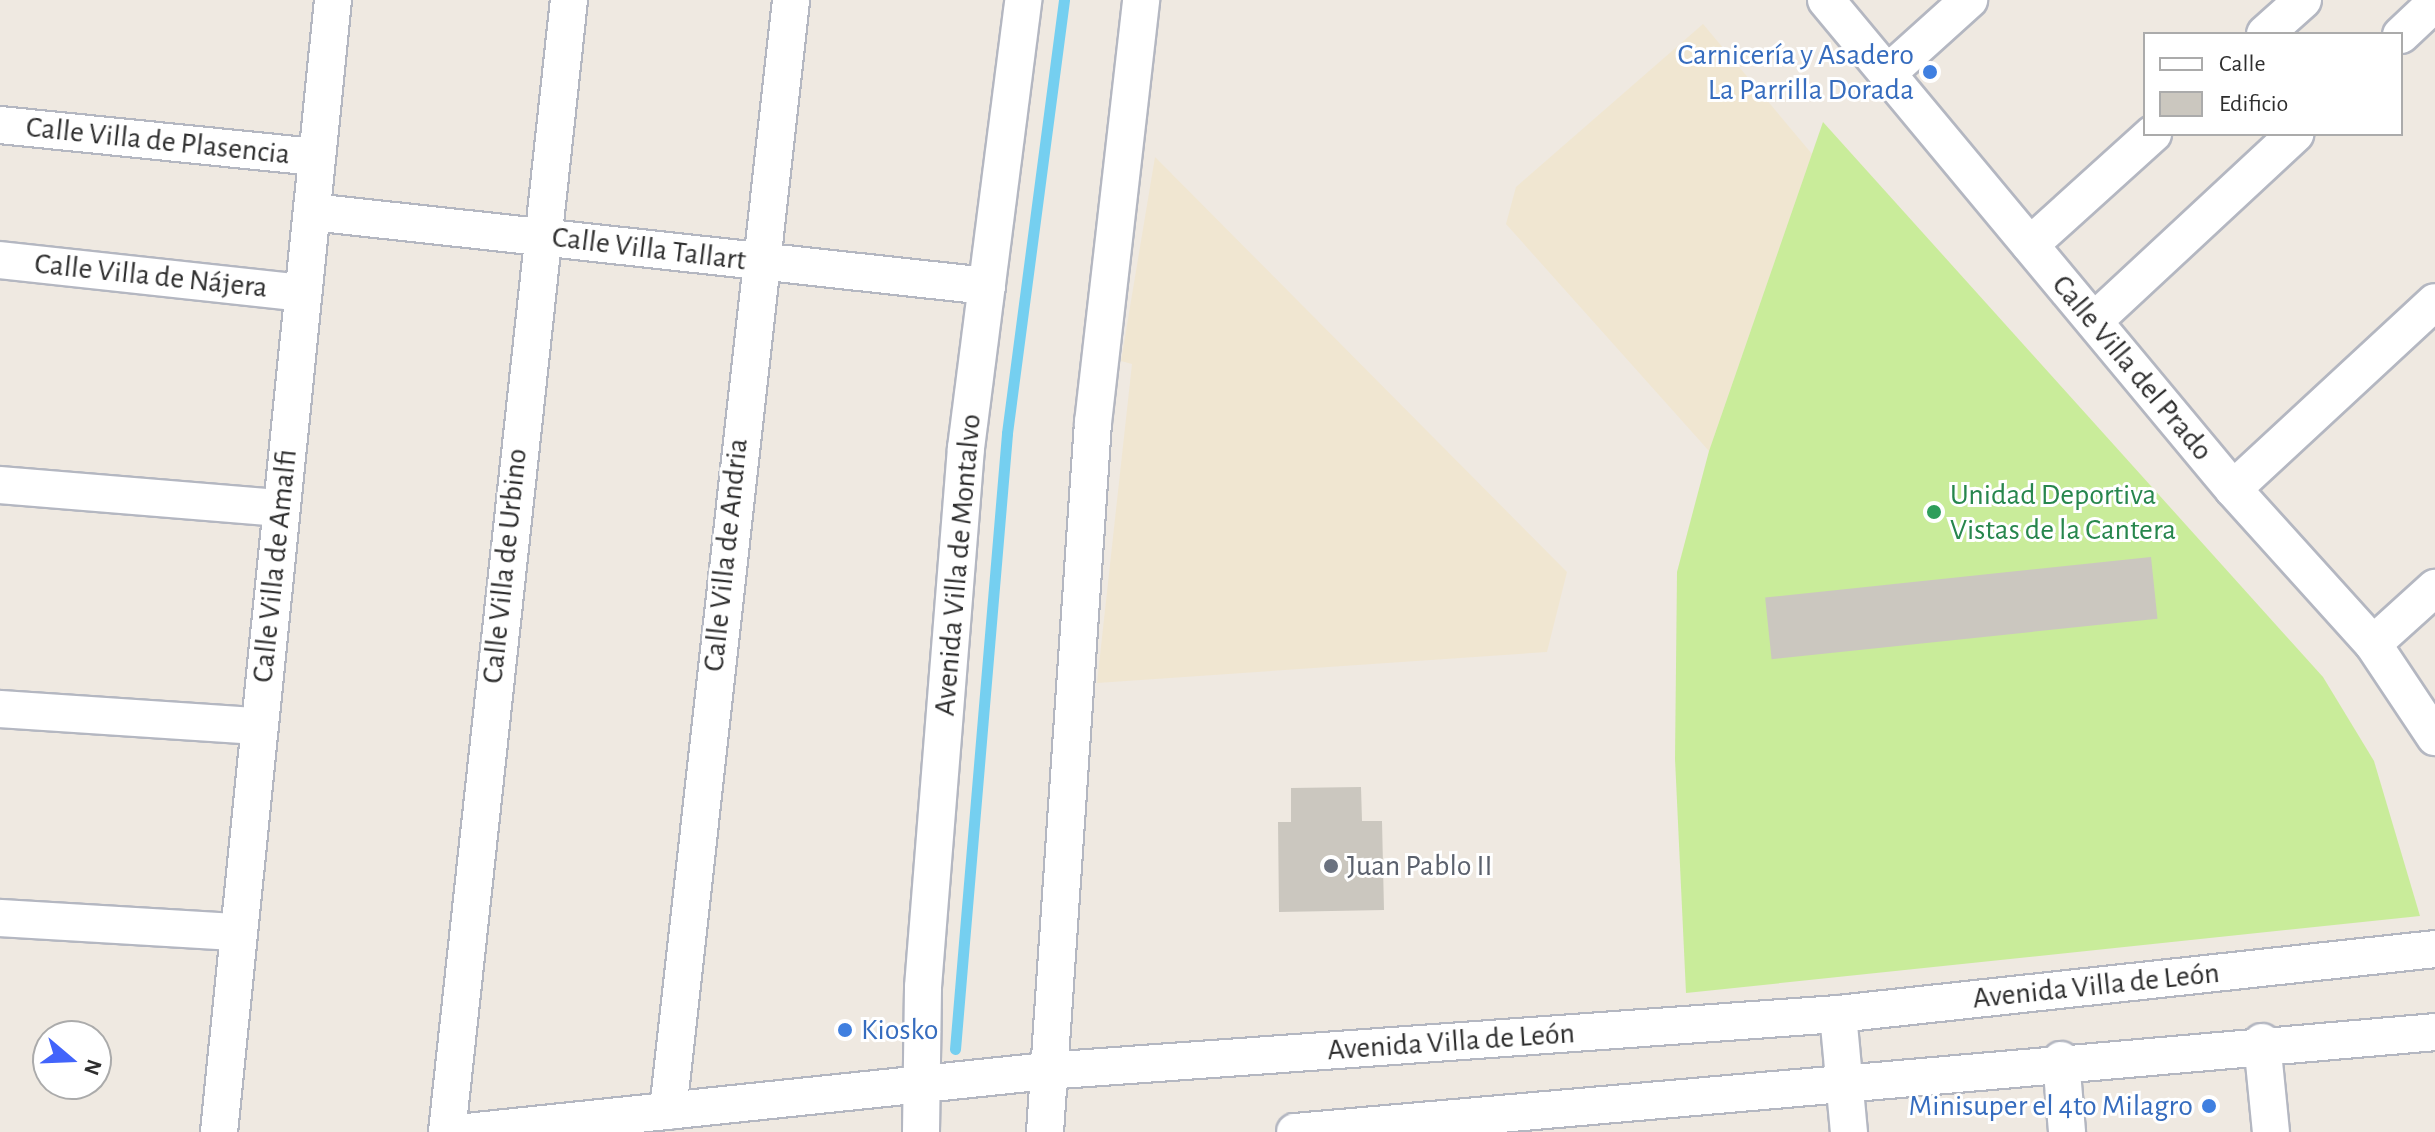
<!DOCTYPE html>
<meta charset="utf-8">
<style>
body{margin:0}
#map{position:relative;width:2435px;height:1132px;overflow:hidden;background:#efe9e1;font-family:"Alegreya Sans",sans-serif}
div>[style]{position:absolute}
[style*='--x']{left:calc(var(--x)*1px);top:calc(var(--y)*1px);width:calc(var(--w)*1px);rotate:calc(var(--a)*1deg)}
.education>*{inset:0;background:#f0e6d1}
.pitch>*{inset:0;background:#c9ec9a}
.stream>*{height:11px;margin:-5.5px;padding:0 5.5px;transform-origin:5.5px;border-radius:5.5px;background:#75cff0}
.building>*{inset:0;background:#cbc7bf;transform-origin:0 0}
.roads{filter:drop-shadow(2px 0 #b4b7c1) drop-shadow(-2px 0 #b4b7c1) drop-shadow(0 2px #b4b7c1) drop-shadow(0 -2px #b4b7c1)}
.minor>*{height:36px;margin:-18px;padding:0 18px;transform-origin:18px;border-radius:18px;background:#fff}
.dots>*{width:22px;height:22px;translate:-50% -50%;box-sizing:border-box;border:4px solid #fff;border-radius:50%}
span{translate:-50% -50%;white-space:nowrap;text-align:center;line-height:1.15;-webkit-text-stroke:6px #fff;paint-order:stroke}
.shop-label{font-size:30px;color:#366cbe}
.right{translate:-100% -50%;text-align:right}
.left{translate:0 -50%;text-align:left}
.street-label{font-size:30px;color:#2e2e2e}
.leisure-label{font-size:30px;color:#27864d}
.worship-label{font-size:30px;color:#5b616d}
.legend{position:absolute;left:2143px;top:32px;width:260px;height:104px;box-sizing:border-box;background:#fff;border:2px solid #ababab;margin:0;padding:10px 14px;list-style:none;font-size:24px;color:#2e2e2e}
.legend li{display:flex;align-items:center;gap:16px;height:40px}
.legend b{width:40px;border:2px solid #ababab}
.north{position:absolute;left:32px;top:1020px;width:80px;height:80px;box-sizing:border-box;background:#fff;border:2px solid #ababab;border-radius:50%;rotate:109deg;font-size:22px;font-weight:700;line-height:32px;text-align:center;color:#2e2e2e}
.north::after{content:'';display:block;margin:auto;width:28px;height:36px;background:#4264fb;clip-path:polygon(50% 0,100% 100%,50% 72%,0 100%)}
</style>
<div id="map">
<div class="education">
<i style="clip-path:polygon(1703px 24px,1812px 154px,1709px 451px,1506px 224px,1516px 187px)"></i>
<i style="clip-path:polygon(1155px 157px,1567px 572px,1547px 652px,1097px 683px,1132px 364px,1121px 361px)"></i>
</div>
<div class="pitch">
<i style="clip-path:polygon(1823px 122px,2323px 677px,2374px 761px,2420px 916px,1686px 993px,1675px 759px,1677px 572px,1709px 451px)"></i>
</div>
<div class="stream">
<i style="--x:955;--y:1049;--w:618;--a:-85.17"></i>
<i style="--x:1007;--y:433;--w:437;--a:-82.5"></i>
</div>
<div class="building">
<i style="left:2151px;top:557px;width:62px;height:388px;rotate:84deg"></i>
<i style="clip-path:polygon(1361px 787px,1362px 821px,1382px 821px,1384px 910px,1279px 912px,1278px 822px,1291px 822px,1291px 788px)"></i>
</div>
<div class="roads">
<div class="minor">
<i style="--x:1826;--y:0;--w:636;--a:50.23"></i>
<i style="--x:2233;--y:489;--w:209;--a:47.9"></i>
<i style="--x:2373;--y:644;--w:112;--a:56.3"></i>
<i style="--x:2265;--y:34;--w:51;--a:-41.8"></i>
<i style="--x:2401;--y:35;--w:47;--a:-43.3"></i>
<i style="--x:1889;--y:72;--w:108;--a:-42"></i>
<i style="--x:0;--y:125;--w:318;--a:5.8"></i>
<i style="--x:312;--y:212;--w:679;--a:6.26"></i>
<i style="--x:2030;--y:245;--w:166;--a:-42.1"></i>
<i style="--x:0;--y:260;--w:304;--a:6.2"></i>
<i style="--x:2094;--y:321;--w:275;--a:-42.9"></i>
<i style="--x:0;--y:485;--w:282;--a:4.7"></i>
<i style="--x:2233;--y:489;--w:275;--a:-42.8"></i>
<i style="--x:2373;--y:644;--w:84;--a:-42.1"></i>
<i style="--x:0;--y:709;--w:259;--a:3.8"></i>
<i style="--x:0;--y:918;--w:238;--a:3.4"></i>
<i style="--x:1838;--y:1014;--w:119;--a:84.7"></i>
<i style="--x:2262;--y:1042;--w:90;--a:84.3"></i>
<i style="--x:2061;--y:1060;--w:72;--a:85.2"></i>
<i style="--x:668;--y:1111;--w:1118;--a:-83.68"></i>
<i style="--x:219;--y:1132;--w:1138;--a:-84.25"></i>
<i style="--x:447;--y:1132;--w:1139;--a:-83.85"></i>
<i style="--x:467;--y:1132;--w:582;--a:-6.01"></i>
<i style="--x:1046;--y:1071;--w:794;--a:-4.12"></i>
<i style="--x:1838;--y:1014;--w:601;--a:-6.21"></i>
<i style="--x:921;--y:1132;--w:145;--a:-89.2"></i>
<i style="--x:923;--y:987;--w:541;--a:-85.44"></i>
<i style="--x:966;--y:448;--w:452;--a:-82.7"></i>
<i style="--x:1045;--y:1132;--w:711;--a:-86.13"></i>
<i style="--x:1093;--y:423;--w:426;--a:-83.5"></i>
<i style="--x:1295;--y:1132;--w:1144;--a:-5.01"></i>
</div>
</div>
<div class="dots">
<i style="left:1930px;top:72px;background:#3f7fe0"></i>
<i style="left:1934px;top:512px;background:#2e9e5b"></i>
<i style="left:1331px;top:866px;background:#6b7280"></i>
<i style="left:845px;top:1030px;background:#3f7fe0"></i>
<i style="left:2209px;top:1106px;background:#3f7fe0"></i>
</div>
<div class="shop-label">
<span class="right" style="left:1914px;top:72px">Carnicería y Asadero<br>La Parrilla Dorada</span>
<span class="left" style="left:861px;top:1030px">Kiosko</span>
<span class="right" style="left:2193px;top:1106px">Minisuper el 4to Milagro</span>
</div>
<div class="street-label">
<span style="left:158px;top:141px;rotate:6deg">Calle Villa de Plasencia</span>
<span style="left:649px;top:249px;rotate:7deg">Calle Villa Tallart</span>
<span style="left:151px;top:276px;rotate:6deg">Calle Villa de Nájera</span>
<span style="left:2132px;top:368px;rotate:50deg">Calle Villa del Prado</span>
<span style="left:726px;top:555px;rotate:-84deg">Calle Villa de Andria</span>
<span style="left:958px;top:565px;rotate:-85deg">Avenida Villa de Montalvo</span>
<span style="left:275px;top:566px;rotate:-84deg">Calle Villa de Amalfi</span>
<span style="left:505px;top:566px;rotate:-84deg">Calle Villa de Urbino</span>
<span style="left:2096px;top:986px;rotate:-6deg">Avenida Villa de León</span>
<span style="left:1451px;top:1042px;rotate:-4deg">Avenida Villa de León</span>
</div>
<div class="leisure-label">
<span class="left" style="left:1950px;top:512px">Unidad Deportiva<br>Vistas de la Cantera</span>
</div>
<div class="worship-label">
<span class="left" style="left:1347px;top:866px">Juan Pablo II</span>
</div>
<ul class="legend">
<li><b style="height:10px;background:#fff"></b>Calle</li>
<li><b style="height:22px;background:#cbc7bf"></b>Edificio</li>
</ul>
<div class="north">N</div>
</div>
